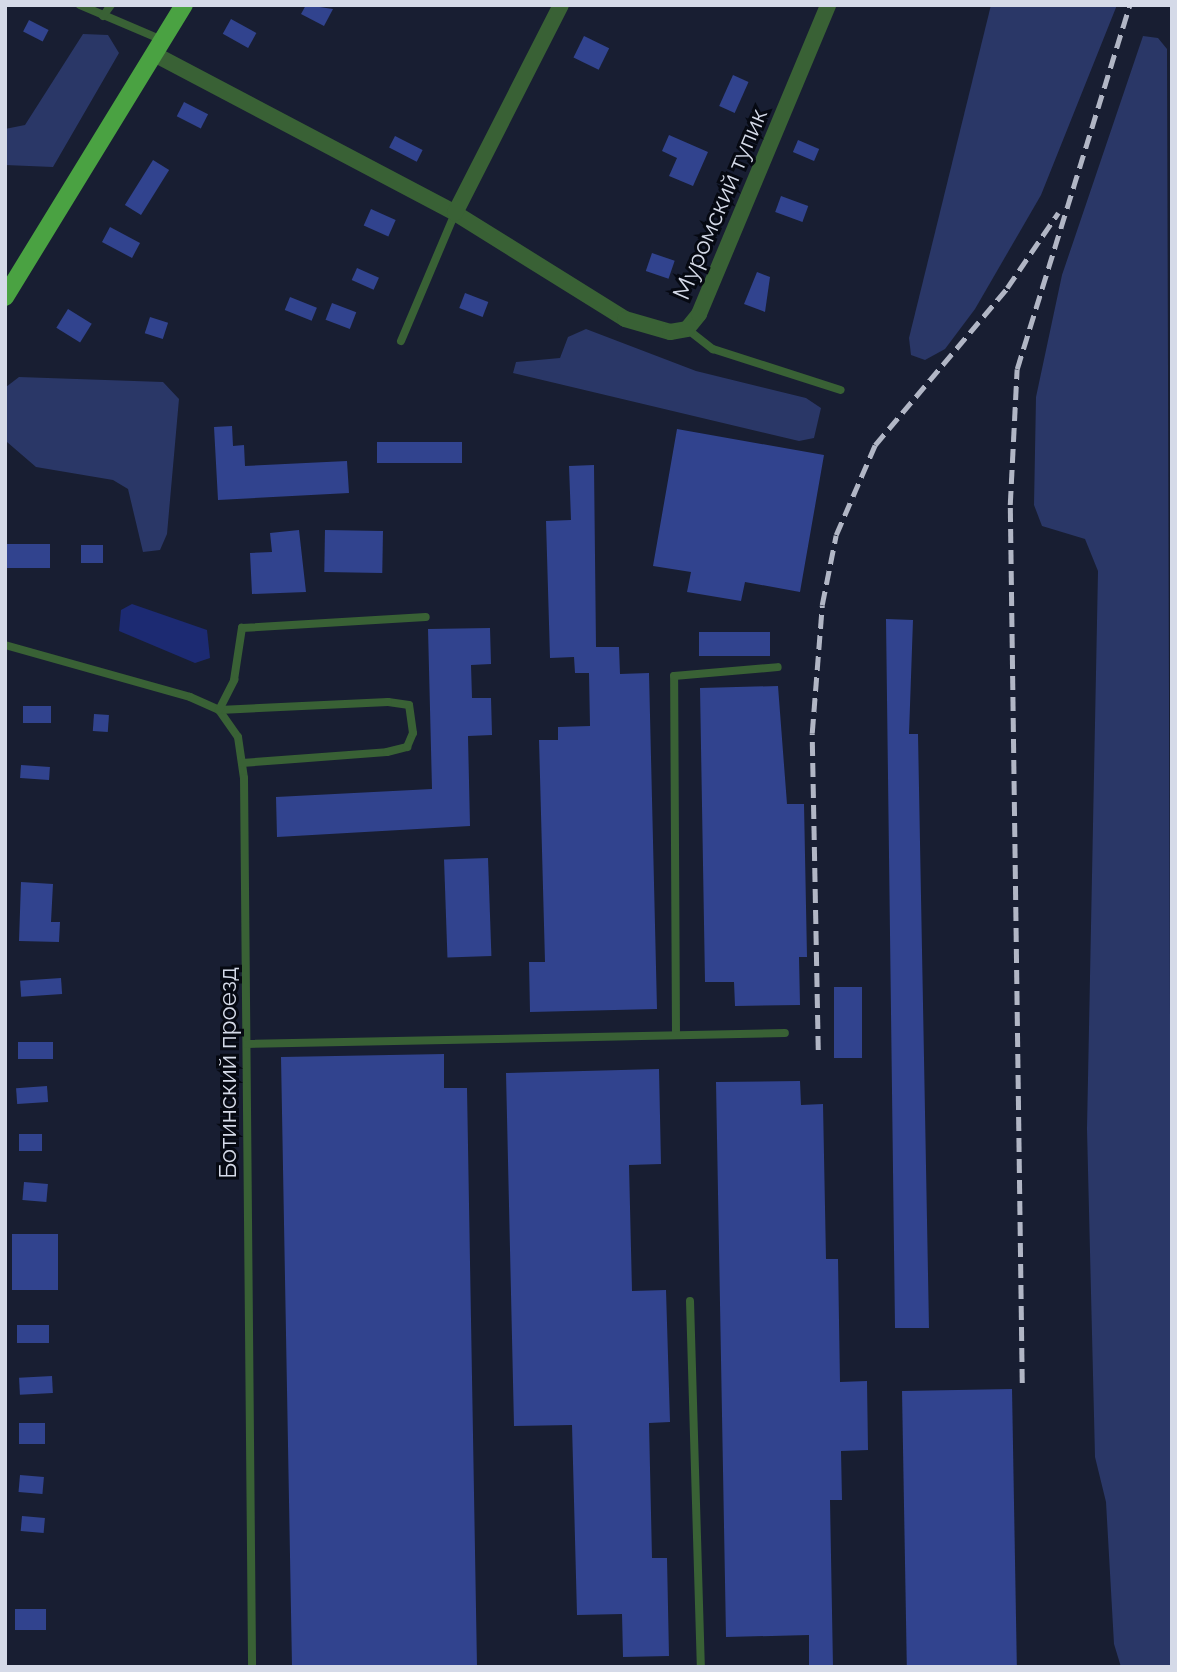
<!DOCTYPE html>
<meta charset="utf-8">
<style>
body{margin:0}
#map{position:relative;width:1177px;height:1672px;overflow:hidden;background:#181e32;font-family:Raleway,sans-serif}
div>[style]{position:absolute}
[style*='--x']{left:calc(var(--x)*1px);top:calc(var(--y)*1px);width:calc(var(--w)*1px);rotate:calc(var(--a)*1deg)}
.green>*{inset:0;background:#2a3767}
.water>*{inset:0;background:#1c2a72}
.building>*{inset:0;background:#31438e;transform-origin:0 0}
.service>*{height:8px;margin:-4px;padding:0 4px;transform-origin:4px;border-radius:4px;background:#396135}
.minor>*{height:16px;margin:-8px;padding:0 8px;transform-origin:8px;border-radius:8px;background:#396135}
.primary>*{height:18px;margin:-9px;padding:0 9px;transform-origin:9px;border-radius:9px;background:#4aa242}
.rail>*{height:4.5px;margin-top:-2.25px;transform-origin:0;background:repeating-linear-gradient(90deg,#b1b6c5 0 14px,transparent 0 21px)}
span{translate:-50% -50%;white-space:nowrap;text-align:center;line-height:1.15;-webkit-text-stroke:6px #060912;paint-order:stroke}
.street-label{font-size:24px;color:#d5dae8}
.frame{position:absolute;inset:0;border:7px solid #d5dae8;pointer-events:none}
</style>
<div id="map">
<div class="green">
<i style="clip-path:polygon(991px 5px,1117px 5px,1041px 195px,975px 309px,945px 349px,925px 360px,911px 355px,909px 338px)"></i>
<i style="clip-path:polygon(83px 34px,108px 35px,119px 53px,53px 167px,5px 165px,5px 129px,25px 125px)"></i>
<i style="clip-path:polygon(1143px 36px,1158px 38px,1167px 49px,1172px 1667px,1121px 1667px,1114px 1644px,1106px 1502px,1095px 1457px,1087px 1129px,1098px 571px,1085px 539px,1042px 526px,1034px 505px,1036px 397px,1062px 275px)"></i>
<i style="clip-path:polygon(586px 329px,696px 371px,806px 398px,821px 408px,814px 438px,799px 441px,513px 373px,516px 362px,560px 358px,568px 337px)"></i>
<i style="clip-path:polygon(19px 377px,163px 382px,179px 399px,167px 534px,160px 550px,143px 552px,128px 489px,113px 480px,36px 467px,7px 442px,6px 387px)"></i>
</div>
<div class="water">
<i style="clip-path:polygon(132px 604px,207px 630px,210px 658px,195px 663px,119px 631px,121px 610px)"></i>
</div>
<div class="building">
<i style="clip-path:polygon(306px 5px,333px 9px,324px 26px,301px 14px)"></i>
<i style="left:231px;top:19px;width:29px;height:17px;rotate:29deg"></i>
<i style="left:29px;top:20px;width:22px;height:13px;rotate:27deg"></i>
<i style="left:584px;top:36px;width:28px;height:24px;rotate:26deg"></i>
<i style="left:733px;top:75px;width:17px;height:34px;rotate:24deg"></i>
<i style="left:184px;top:102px;width:27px;height:16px;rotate:27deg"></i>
<i style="clip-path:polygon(669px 135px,708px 152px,693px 186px,669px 176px,677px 158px,662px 151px)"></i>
<i style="left:395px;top:136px;width:31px;height:13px;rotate:27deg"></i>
<i style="left:798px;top:140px;width:23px;height:13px;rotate:23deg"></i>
<i style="left:153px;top:160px;width:19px;height:53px;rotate:32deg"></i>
<i style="left:781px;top:196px;width:29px;height:17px;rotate:20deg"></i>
<i style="left:371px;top:209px;width:27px;height:18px;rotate:24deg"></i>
<i style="left:110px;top:227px;width:34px;height:17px;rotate:28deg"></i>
<i style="left:652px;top:253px;width:24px;height:19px;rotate:19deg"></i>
<i style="left:357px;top:268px;width:24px;height:13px;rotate:24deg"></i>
<i style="clip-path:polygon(757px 272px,770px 277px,765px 312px,744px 304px)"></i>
<i style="left:465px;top:293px;width:25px;height:16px;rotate:21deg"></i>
<i style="left:290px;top:297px;width:29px;height:14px;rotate:22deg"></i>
<i style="left:332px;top:303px;width:26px;height:18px;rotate:21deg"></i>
<i style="left:68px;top:309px;width:28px;height:22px;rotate:32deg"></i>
<i style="left:150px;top:317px;width:19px;height:17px;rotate:18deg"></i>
<i style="clip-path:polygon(232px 426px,233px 446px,244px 445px,245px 466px,347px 461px,349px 493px,218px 500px,214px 427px)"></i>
<i style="clip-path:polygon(677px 429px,824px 455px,800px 592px,745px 582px,741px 601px,687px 592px,691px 572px,653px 566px)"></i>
<i style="left:377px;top:442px;width:85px;height:21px"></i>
<i style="clip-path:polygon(594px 465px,596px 647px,619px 647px,620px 674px,649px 673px,657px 1009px,530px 1012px,529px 962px,545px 962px,539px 740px,558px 740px,558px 727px,590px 726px,589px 673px,575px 673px,574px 657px,550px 658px,546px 521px,571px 520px,569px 466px)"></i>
<i style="clip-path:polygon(299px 530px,306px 592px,252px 594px,250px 553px,272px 552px,270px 533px)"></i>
<i style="left:325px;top:530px;width:58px;height:42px;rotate:1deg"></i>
<i style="left:5px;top:544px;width:45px;height:24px"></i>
<i style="left:81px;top:545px;width:22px;height:18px"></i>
<i style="clip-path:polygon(886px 619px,913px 620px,909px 734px,918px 734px,929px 1328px,895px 1328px)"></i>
<i style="clip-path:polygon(490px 628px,491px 664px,471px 665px,472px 698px,491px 698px,492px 735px,468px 736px,470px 826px,277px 837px,276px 797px,432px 789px,428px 629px)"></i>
<i style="left:770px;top:632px;width:24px;height:71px;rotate:90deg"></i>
<i style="clip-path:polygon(778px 686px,787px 804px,804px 804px,807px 957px,799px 957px,800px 1005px,735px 1006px,734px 982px,705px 982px,700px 688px)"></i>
<i style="left:23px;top:706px;width:28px;height:17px"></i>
<i style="left:94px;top:714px;width:15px;height:17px;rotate:4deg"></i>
<i style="left:21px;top:765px;width:29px;height:13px;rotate:4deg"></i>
<i style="left:488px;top:858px;width:98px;height:44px;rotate:88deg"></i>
<i style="clip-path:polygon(21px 882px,53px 884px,51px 922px,60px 922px,59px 942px,19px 941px)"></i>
<i style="left:61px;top:978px;width:16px;height:41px;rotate:86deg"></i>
<i style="left:862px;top:987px;width:71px;height:28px;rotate:90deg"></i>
<i style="left:18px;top:1042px;width:35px;height:17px"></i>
<i style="clip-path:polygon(444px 1054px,444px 1088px,467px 1088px,477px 1667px,292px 1667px,281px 1057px)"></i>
<i style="clip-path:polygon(659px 1069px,661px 1164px,629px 1165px,632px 1291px,666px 1290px,670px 1422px,649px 1423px,652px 1558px,667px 1558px,669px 1656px,623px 1657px,622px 1614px,577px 1615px,572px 1425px,514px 1426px,506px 1073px)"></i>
<i style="clip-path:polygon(800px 1081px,801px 1105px,823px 1104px,826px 1259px,838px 1259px,840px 1382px,867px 1381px,868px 1450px,841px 1451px,842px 1500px,830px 1500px,833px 1667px,809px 1667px,809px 1635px,726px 1637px,716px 1082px)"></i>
<i style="left:47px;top:1086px;width:16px;height:31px;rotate:86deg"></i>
<i style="left:19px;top:1134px;width:23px;height:17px"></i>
<i style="left:24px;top:1182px;width:24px;height:18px;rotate:5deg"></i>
<i style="left:12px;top:1234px;width:46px;height:56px"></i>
<i style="left:17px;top:1325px;width:32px;height:18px"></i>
<i style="left:52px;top:1376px;width:17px;height:33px;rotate:87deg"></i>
<i style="left:1012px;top:1389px;width:276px;height:110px;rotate:89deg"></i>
<i style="left:19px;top:1423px;width:26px;height:21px"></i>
<i style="left:20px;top:1475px;width:24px;height:17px;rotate:5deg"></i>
<i style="left:22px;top:1516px;width:23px;height:15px;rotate:5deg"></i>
<i style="left:15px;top:1609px;width:31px;height:21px"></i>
</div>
<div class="service">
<i style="--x:80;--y:5;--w:89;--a:23.1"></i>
<i style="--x:103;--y:16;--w:14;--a:-54"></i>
<i style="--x:687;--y:329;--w:33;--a:38"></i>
<i style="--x:713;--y:349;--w:134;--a:17.8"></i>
<i style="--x:401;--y:341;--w:139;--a:-67.1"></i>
<i style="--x:5;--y:645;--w:192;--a:15.7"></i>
<i style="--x:190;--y:697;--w:32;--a:24"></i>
<i style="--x:219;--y:710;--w:33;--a:55"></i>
<i style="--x:238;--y:737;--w:41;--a:81.7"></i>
<i style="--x:244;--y:778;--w:889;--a:89.48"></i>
<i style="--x:242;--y:763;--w:145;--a:-4.3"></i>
<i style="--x:387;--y:752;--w:21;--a:-14"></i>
<i style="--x:407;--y:747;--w:15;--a:-67"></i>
<i style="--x:413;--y:733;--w:28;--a:-98"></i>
<i style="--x:409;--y:705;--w:21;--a:-172"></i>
<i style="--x:388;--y:702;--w:169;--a:177.3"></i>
<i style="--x:219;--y:710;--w:34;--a:-63"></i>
<i style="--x:234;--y:680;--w:53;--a:-81.3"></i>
<i style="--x:242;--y:628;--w:184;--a:-3.4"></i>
<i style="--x:676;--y:1035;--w:359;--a:-90.3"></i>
<i style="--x:674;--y:676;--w:104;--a:-4.9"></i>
<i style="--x:247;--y:1044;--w:538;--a:-1.17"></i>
<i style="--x:690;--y:1301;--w:366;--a:88.3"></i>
</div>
<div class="minor">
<i style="--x:154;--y:54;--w:340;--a:27.8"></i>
<i style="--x:455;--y:213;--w:200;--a:31.9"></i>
<i style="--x:625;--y:319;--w:47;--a:16.1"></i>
<i style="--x:670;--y:332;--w:17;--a:-10"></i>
<i style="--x:687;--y:329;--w:19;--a:-51"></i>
<i style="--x:699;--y:314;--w:335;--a:-67.3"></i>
<i style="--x:455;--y:213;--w:233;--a:-63"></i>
</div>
<div class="primary">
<i style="--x:5;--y:297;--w:342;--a:-58.5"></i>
</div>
<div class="rail">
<i style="--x:818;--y:1050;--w:317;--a:-91.1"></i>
<i style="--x:812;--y:733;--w:128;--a:-85.5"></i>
<i style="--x:822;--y:605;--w:71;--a:-78.7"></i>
<i style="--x:836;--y:535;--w:98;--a:-66.6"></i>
<i style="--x:875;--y:445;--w:205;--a:-49.9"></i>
<i style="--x:1007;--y:288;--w:91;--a:-55.8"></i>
<i style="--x:1022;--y:1383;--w:878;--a:-90.78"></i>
<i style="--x:1010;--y:505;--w:136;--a:-87.1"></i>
<i style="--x:1017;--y:369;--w:381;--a:-72.8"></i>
</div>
<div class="street-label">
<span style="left:720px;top:204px;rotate:-67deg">Муромский тупик</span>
<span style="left:228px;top:1073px;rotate:-90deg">Ботинский проезд</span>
</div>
<div class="frame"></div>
</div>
